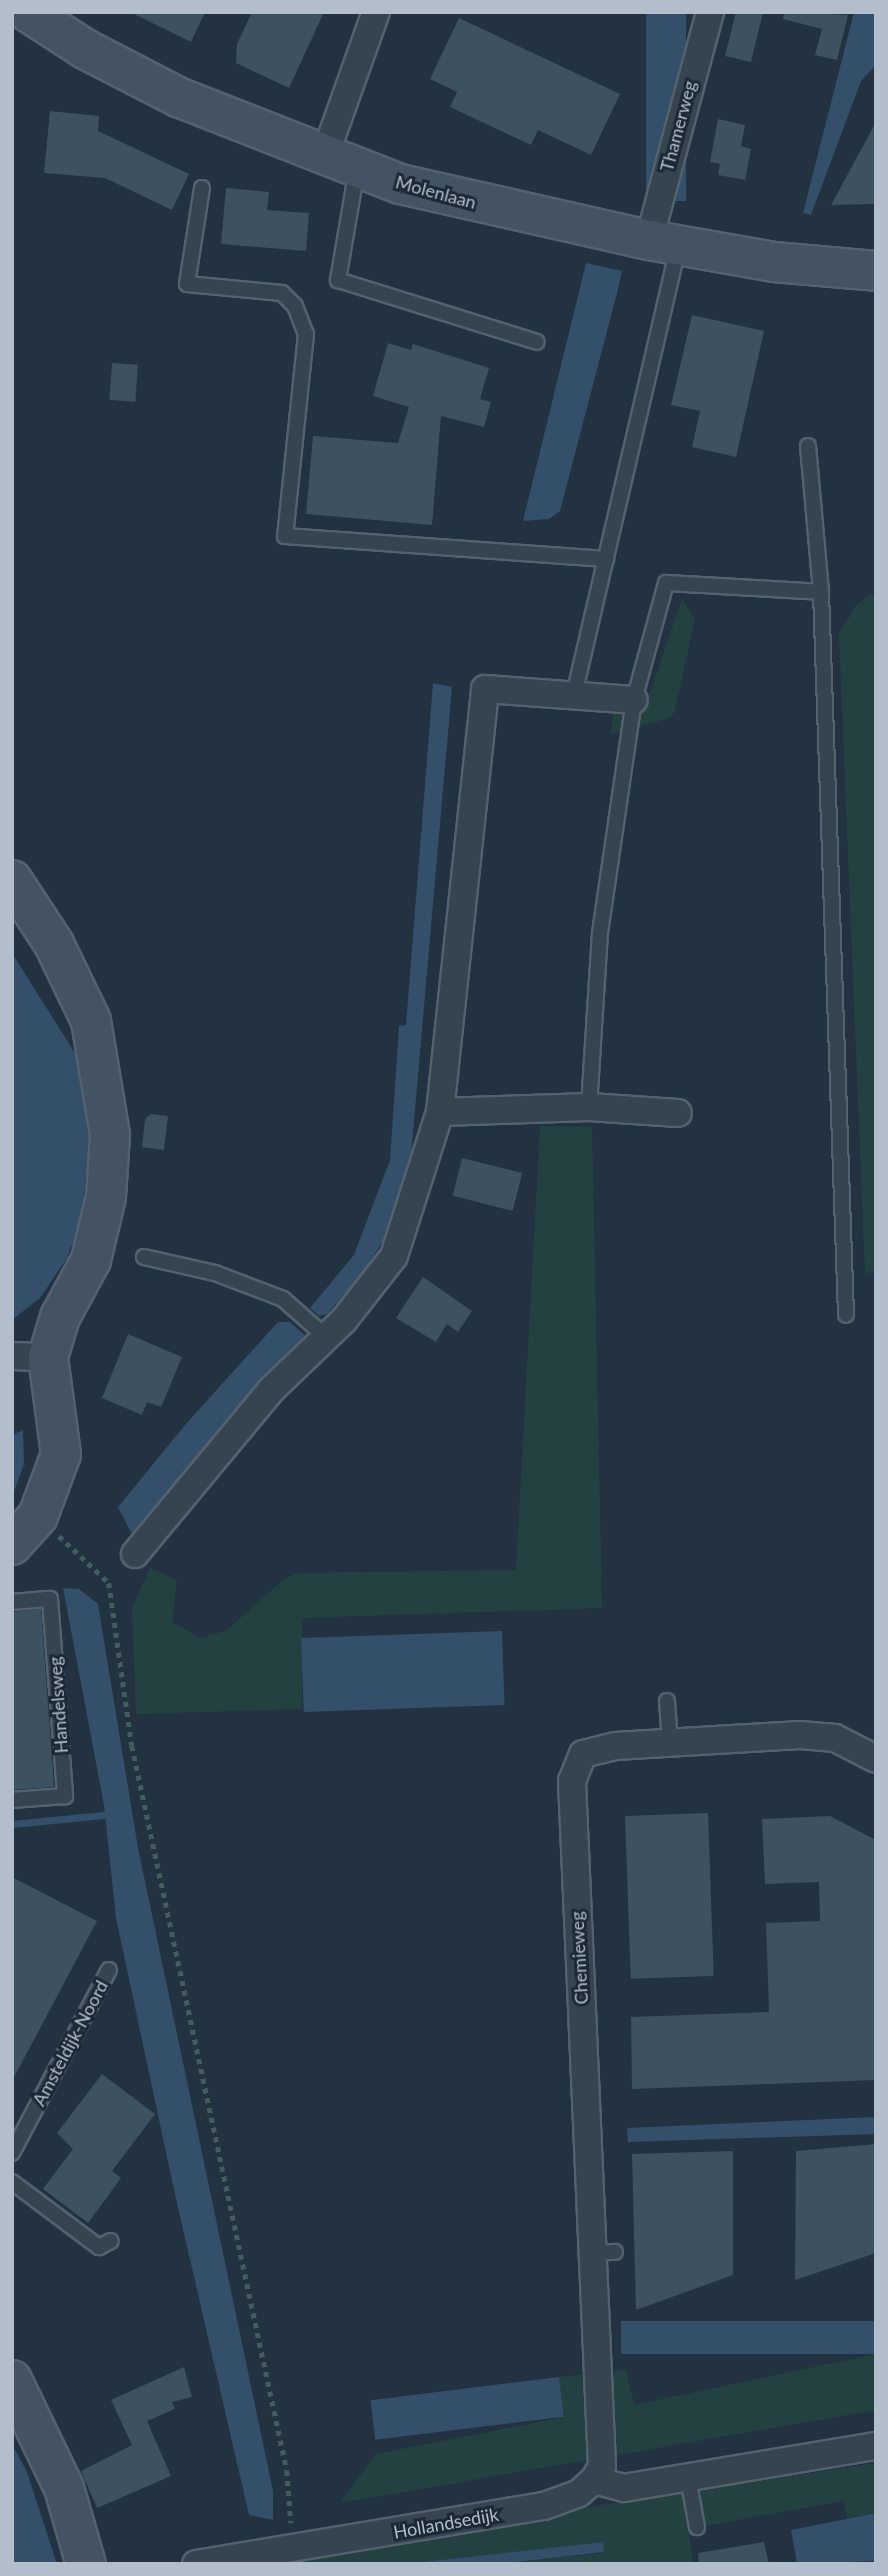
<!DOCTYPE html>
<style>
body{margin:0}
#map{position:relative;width:888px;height:2576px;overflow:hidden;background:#223241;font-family:Lato,sans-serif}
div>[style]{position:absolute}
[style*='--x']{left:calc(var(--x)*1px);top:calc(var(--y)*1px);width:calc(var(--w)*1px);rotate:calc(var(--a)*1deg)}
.green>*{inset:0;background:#244142}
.water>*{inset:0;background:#344f69;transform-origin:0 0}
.stream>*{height:7px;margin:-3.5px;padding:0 3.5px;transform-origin:3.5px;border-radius:3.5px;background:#344f69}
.building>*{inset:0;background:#3d5160;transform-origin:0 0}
.path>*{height:4.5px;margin-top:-2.25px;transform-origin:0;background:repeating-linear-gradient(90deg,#425d5e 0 5px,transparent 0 10px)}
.roads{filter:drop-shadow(2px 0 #54616e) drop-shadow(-2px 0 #54616e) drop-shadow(0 2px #54616e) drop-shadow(0 -2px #54616e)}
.lane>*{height:14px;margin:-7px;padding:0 7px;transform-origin:7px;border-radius:7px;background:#364450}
.street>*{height:26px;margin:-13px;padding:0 13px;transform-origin:13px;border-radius:13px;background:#364450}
.secondary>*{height:38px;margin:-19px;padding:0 19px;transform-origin:19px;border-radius:19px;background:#445364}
span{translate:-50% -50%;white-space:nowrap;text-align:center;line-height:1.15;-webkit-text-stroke:6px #1b2935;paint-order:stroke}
.street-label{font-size:18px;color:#b2becb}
.frame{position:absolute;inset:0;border:14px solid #b2becb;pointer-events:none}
</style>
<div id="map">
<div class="green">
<i style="clip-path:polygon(876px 595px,876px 1272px,865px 1273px,839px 634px,856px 606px,867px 596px)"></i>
<i style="clip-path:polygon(682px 599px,695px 619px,675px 711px,670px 718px,611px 734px,614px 704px,650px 693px)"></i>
<i style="clip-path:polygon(540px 1126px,592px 1127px,602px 1608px,302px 1618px,302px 1709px,136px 1714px,132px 1607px,150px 1568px,177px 1580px,172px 1622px,200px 1638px,226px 1631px,284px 1579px,297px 1573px,516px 1570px)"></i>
<i style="clip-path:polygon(876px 2354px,876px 2410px,340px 2503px,376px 2454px,564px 2417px,559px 2377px,626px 2370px,634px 2405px)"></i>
<i style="clip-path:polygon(876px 2463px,876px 2513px,847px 2518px,844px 2501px,688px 2529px,693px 2564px,500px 2564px,603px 2553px,603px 2542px,404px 2564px,271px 2564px,601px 2505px)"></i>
</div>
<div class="water">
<i style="left:646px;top:12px;width:40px;height:189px"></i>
<i style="clip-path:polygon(854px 12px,876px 12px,876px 65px,861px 81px,811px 215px,803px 213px)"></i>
<i style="clip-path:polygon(586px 263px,622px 271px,617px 293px,560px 511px,549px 519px,523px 521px)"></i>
<i style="clip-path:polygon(433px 683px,452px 687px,410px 1167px,390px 1230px,362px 1274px,327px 1314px,319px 1316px,310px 1308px,354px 1255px,390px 1160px,399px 1026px,406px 1025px)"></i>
<i style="clip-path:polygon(12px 953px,78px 1058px,89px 1141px,82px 1220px,67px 1258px,40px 1298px,12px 1320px)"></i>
<i style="clip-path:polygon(278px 1322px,290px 1322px,308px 1338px,135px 1540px,118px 1507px,185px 1425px)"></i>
<i style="clip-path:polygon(23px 1430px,24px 1464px,12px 1497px,12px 1435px)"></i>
<i style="clip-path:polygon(63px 1588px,79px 1589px,98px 1604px,138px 1848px,273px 2491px,273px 2520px,249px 2515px,174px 2190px,116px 1918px,104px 1805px)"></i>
<i style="left:502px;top:1631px;width:74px;height:201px;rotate:88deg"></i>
<i style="clip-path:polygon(876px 2117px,876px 2134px,628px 2142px,627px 2128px)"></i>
<i style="left:876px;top:2321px;width:33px;height:255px;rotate:90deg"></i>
<i style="left:559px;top:2377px;width:40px;height:190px;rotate:83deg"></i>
<i style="clip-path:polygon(12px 2444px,27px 2472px,57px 2564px,12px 2564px)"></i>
<i style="clip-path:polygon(876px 2513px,876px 2561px,797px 2564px,791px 2530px)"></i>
<i style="clip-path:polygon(603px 2542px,604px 2552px,500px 2564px,404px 2564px)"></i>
</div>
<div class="stream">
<i style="--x:12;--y:1824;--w:92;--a:-5.6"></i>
</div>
<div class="building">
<i style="clip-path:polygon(130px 12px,205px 12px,191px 42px)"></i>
<i style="clip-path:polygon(252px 12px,324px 12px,289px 88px,236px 63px,237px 44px)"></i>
<i style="clip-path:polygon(736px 12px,763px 12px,751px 62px,725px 56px)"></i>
<i style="clip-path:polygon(784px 12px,848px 15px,837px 60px,815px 55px,822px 29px,783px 19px)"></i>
<i style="clip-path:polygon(459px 18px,620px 94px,591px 155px,538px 130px,531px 145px,450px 107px,457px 92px,430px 79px)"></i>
<i style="clip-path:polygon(50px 111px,99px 116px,98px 131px,189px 174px,172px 210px,105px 178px,44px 173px)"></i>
<i style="clip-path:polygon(718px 119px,745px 125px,741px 146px,751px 149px,745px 180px,718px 175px,720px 164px,710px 162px)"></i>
<i style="clip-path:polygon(876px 122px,876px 204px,831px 205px,844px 181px)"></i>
<i style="clip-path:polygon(226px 188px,269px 192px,267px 210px,309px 213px,306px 251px,221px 244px)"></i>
<i style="clip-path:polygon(692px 315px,764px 331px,736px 457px,692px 447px,700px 411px,671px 405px)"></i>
<i style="clip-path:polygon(388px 343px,411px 350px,413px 344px,489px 368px,480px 399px,491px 402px,484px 427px,441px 416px,432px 525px,306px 514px,313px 436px,398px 443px,409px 407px,373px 396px)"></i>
<i style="left:112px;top:363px;width:26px;height:37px;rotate:4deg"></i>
<i style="clip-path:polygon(151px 1114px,168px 1116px,164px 1150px,142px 1147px,145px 1119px)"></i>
<i style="left:462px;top:1158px;width:62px;height:39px;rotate:14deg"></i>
<i style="clip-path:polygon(423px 1277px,472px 1311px,458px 1332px,447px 1324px,436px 1342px,396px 1318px)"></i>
<i style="clip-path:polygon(128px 1334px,182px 1357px,161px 1407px,147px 1402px,142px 1415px,102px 1398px)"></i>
<i style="clip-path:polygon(41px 1609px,54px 1787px,12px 1790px,12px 1612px)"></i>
<i style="left:708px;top:1813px;width:163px;height:83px;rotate:88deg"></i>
<i style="clip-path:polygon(830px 1816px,876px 1840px,876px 2080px,632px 2089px,631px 2017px,769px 2012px,766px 1923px,820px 1921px,819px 1882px,765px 1884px,762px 1819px)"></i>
<i style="clip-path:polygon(12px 1877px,97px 1921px,12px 2081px)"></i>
<i style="clip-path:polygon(102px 2074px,155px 2114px,112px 2171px,121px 2178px,88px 2223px,43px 2189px,73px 2149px,57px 2133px)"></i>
<i style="clip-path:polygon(876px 2144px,876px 2253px,795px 2280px,796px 2151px)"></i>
<i style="clip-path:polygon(733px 2151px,733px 2275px,636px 2310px,632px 2154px)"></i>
<i style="clip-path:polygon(184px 2367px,192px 2397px,172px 2402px,175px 2409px,147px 2421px,171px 2476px,97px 2508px,81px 2471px,132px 2445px,111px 2400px)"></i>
<i style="clip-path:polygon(764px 2542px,769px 2564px,699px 2564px,698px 2553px)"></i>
</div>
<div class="path">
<i style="--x:59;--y:1536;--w:69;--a:43.2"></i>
<i style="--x:109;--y:1583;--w:165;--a:82"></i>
<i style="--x:132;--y:1746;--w:741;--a:77.93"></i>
<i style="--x:287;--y:2471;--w:52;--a:85.6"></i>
</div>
<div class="roads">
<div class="lane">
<i style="--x:357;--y:169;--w:113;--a:99.7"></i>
<i style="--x:338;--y:280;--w:208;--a:17.3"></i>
<i style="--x:202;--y:188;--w:97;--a:98.9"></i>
<i style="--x:187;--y:284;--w:95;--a:5.4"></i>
<i style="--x:282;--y:293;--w:18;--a:45"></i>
<i style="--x:295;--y:306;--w:30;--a:69"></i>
<i style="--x:306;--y:334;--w:203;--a:95.9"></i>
<i style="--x:285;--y:536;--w:322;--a:4.1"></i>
<i style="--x:808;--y:446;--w:147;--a:84.9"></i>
<i style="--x:821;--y:592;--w:723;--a:88.02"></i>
<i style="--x:574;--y:695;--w:460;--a:-76.9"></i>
<i style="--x:589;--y:1107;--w:174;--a:-86.4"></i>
<i style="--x:600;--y:933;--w:235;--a:-81.7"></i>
<i style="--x:634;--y:700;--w:121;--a:-74.7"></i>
<i style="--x:666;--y:583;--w:155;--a:3.3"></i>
<i style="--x:144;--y:1257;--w:73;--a:12.7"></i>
<i style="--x:215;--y:1273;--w:73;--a:20.9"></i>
<i style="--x:283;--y:1299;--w:57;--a:41.5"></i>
<i style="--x:12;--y:1602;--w:38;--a:-5"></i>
<i style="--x:50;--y:1599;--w:198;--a:85.6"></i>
<i style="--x:65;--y:1796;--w:53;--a:175.7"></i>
<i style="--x:667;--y:1701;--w:42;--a:85.9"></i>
<i style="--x:12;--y:2153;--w:207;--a:-62.1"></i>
<i style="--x:12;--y:2182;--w:109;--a:36.8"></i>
<i style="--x:99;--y:2247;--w:13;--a:-27"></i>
<i style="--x:593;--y:2253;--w:22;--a:-3"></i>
<i style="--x:688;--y:2478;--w:50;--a:79.6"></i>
</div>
<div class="street">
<i style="--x:325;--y:155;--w:152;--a:-70.4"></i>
<i style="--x:649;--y:240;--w:236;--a:-75"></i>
<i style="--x:440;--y:1112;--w:149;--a:-1.9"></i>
<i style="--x:589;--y:1107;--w:89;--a:3.9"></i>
<i style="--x:12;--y:1356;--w:36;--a:2"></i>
<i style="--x:135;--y:1554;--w:213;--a:-50.3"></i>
<i style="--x:271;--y:1390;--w:101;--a:-43.8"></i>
<i style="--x:344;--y:1320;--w:81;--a:-52"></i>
<i style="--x:394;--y:1256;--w:151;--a:-72.3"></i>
<i style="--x:440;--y:1112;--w:425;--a:-83.9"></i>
<i style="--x:485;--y:689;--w:149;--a:4.2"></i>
<i style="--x:594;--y:2480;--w:16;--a:-60"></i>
<i style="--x:602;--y:2466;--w:686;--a:-92.51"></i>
<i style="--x:572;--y:1781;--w:29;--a:-68"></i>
<i style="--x:583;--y:1754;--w:33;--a:-14"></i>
<i style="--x:615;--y:1746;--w:185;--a:-3.4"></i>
<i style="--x:800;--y:1735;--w:35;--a:5"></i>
<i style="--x:835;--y:1738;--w:46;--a:27.1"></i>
<i style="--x:196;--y:2564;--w:353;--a:-9.5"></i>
<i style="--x:544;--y:2506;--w:37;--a:-20"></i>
<i style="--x:579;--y:2493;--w:20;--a:-41"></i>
<i style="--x:594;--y:2480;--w:31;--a:15"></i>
<i style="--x:624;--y:2488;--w:255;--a:-9.5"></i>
</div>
<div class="secondary">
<i style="--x:28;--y:12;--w:68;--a:33"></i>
<i style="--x:85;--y:49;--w:105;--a:27.3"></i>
<i style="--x:178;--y:97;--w:238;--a:21.4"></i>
<i style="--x:400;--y:184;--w:255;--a:12.7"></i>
<i style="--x:649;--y:240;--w:127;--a:10"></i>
<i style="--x:774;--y:262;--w:102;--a:5"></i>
<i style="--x:12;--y:880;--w:77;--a:56.7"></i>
<i style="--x:54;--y:944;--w:85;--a:64.3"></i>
<i style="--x:91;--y:1021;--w:116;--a:80.5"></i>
<i style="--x:110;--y:1135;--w:62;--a:93.7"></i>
<i style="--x:106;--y:1197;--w:65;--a:103.4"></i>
<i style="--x:91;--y:1260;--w:65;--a:118.5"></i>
<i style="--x:60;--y:1317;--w:42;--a:106.7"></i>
<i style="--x:48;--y:1357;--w:98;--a:82.4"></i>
<i style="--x:61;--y:1454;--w:66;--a:110.4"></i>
<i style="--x:38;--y:1516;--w:39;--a:132"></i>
<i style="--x:12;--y:2380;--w:120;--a:64.3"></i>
<i style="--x:64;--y:2488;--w:79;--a:73.9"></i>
</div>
</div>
<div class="street-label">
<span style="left:678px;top:126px;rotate:-75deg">Thamerweg</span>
<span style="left:436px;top:192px;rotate:15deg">Molenlaan</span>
<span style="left:58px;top:1705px;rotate:-94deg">Handelsweg</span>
<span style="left:579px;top:1958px;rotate:-93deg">Chemieweg</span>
<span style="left:70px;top:2043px;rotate:-62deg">Amsteldijk-Noord</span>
<span style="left:446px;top:2523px;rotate:-10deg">Hollandsedijk</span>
</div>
<div class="frame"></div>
</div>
